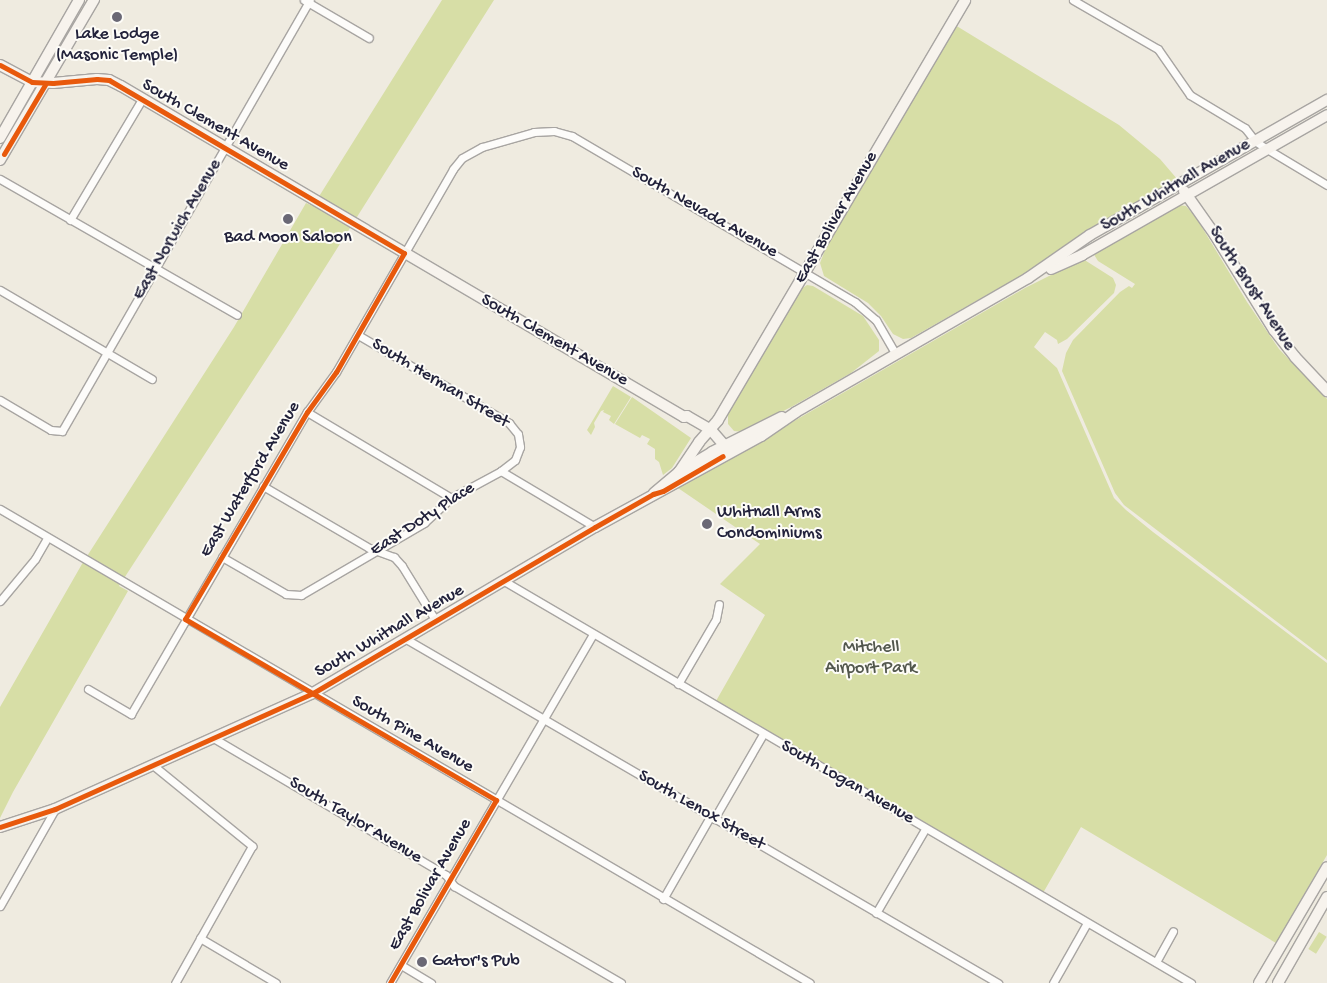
<!DOCTYPE html>
<style>
body{margin:0}
#map{position:relative;width:1327px;height:983px;overflow:hidden;background:#efebe0;font-family:"Gochi Hand",sans-serif}
div>[style]{position:absolute}
[style*='--x']{left:calc(var(--x)*1px);top:calc(var(--y)*1px);width:calc(var(--w)*1px);rotate:calc(var(--a)*1deg)}
.green>*{inset:0;background:#d7dea6;transform-origin:0 0}
.roads{filter:drop-shadow(1px 0 #a8a5a2) drop-shadow(-1px 0 #a8a5a2) drop-shadow(0 1px #a8a5a2) drop-shadow(0 -1px #a8a5a2)}
.street>*{height:7px;margin:-3.5px;padding:0 3.5px;transform-origin:3.5px;border-radius:3.5px;background:#fdfcfa}
.secondary>*{height:10px;margin:-5px;padding:0 5px;transform-origin:5px;border-radius:5px;background:#f7f3ed}
.cycleway>*{height:5px;margin:-2.5px;padding:0 2.5px;transform-origin:2.5px;border-radius:2.5px;background:#e8590c}
.dots>*{width:14px;height:14px;translate:-50% -50%;box-sizing:border-box;border:2px solid #fdfcf7;border-radius:50%}
span{translate:-50% -50%;white-space:nowrap;text-align:center;line-height:1.15;-webkit-text-stroke:4px #fdfcf7;paint-order:stroke}
.poi-label{font-size:18px;color:#22223b}
.left{translate:0 -50%;text-align:left}
.street-label{font-size:18px;color:#22223b}
.park-label{font-size:18px;color:#52574d}
</style>
<div id="map">
<div class="green">
<i style="clip-path:polygon(442px 0,494px 0,285px 331px,119px 586px,128px 591px,13px 792px,0 818px,0 707px,82px 564px,234px 327px,306px 203px,313px 206px)"></i>
<i style="clip-path:polygon(955px 25px,1119px 125px,1160px 159px,1178px 180px,1091px 231px,1029px 271px,911px 338px,903px 339px,893px 334px,881px 316px,868px 303px,824px 276px,820px 263px,827px 245px)"></i>
<i style="clip-path:polygon(1178px 205px,1186px 206px,1197px 219px,1247px 302px,1279px 349px,1327px 399px,1327px 660px,1124px 505px,1115px 493px,1062px 371px,1066px 353px,1073px 340px,1120px 292px,1129px 286px,1132px 288px,1135px 284px,1098px 261px,1093px 253px)"></i>
<i style="clip-path:polygon(1083px 259px,1113px 278px,1116px 285px,1114px 293px,1067px 339px,1058px 344px,1057px 340px,1045px 332px,1034px 347px,1057px 368px,1114px 498px,1126px 510px,1153px 532px,1327px 663px,1327px 855px,1276px 943px,1081px 827px,1043px 893px,716px 701px,765px 615px,720px 584px,760px 544px,678px 488px,1025px 288px)"></i>
<i style="clip-path:polygon(807px 285px,813px 286px,863px 316px,879px 340px,879px 351px,851px 373px,793px 406px,743px 432px,734px 431px,728px 424px,728px 414px,801px 289px)"></i>
<i style="clip-path:polygon(613px 386px,631px 397px,614px 424px,609px 420px,611px 416px,603px 412px,604px 410px,601px 411px,594px 423px,595px 427px,591px 435px,587px 430px)"></i>
<i style="clip-path:polygon(632px 397px,691px 438px,672px 468px,663px 475px,659px 462px,655px 459px,655px 449px,647px 444px,650px 439px,642px 435px,640px 438px,615px 424px)"></i>
<i style="left:1319px;top:932px;width:9px;height:20px;rotate:32deg"></i>
</div>
<div class="roads">
<div class="street">
<i style="--x:304;--y:0;--w:75;--a:30.3"></i>
<i style="--x:1073;--y:0;--w:98;--a:30"></i>
<i style="--x:1158;--y:49;--w:56;--a:55.2"></i>
<i style="--x:1190;--y:95;--w:64;--a:31"></i>
<i style="--x:1245;--y:128;--w:16;--a:52"></i>
<i style="--x:1255;--y:141;--w:14;--a:34"></i>
<i style="--x:1267;--y:149;--w:70;--a:31"></i>
<i style="--x:0;--y:179;--w:273;--a:29.8"></i>
<i style="--x:70;--y:220;--w:141;--a:-59.2"></i>
<i style="--x:0;--y:290;--w:176;--a:30.4"></i>
<i style="--x:358;--y:335;--w:175;--a:30.2"></i>
<i style="--x:509;--y:423;--w:14;--a:51"></i>
<i style="--x:518;--y:434;--w:13;--a:81"></i>
<i style="--x:520;--y:447;--w:14;--a:111"></i>
<i style="--x:515;--y:460;--w:18;--a:142"></i>
<i style="--x:501;--y:471;--w:109;--a:30.8"></i>
<i style="--x:0;--y:400;--w:59;--a:30.5"></i>
<i style="--x:51;--y:430;--w:11;--a:5"></i>
<i style="--x:62;--y:431;--w:497;--a:-60.1"></i>
<i style="--x:307;--y:412;--w:168;--a:30.8"></i>
<i style="--x:263;--y:486;--w:123;--a:30.3"></i>
<i style="--x:369;--y:548;--w:27;--a:20"></i>
<i style="--x:394;--y:557;--w:12;--a:48"></i>
<i style="--x:402;--y:566;--w:65;--a:58.3"></i>
<i style="--x:0;--y:509;--w:938;--a:30.34"></i>
<i style="--x:222;--y:557;--w:74;--a:30"></i>
<i style="--x:286;--y:594;--w:15;--a:4"></i>
<i style="--x:301;--y:595;--w:143;--a:-30.3"></i>
<i style="--x:424;--y:523;--w:37;--a:-43"></i>
<i style="--x:451;--y:498;--w:57;--a:-28.4"></i>
<i style="--x:504;--y:581;--w:796;--a:30.33"></i>
<i style="--x:0;--y:601;--w:55;--a:-50.2"></i>
<i style="--x:35;--y:559;--w:24;--a:-60"></i>
<i style="--x:406;--y:639;--w:685;--a:30.16"></i>
<i style="--x:678;--y:684;--w:75;--a:-59.7"></i>
<i style="--x:716;--y:619;--w:15;--a:-79"></i>
<i style="--x:88;--y:689;--w:50;--a:30.2"></i>
<i style="--x:131;--y:714;--w:350;--a:-59.8"></i>
<i style="--x:307;--y:412;--w:49;--a:-54.1"></i>
<i style="--x:336;--y:372;--w:234;--a:-60"></i>
<i style="--x:453;--y:169;--w:14;--a:-51"></i>
<i style="--x:462;--y:158;--w:23;--a:-29"></i>
<i style="--x:482;--y:147;--w:54;--a:-16.1"></i>
<i style="--x:534;--y:132;--w:20;--a:-3"></i>
<i style="--x:554;--y:131;--w:19;--a:16"></i>
<i style="--x:572;--y:136;--w:328;--a:30.4"></i>
<i style="--x:855;--y:302;--w:28;--a:41"></i>
<i style="--x:876;--y:320;--w:39;--a:60"></i>
<i style="--x:215;--y:739;--w:268;--a:30.5"></i>
<i style="--x:446;--y:875;--w:14;--a:54"></i>
<i style="--x:454;--y:886;--w:193;--a:30.1"></i>
<i style="--x:154;--y:766;--w:127;--a:39.2"></i>
<i style="--x:252;--y:846;--w:157;--a:119.3"></i>
<i style="--x:714;--y:819;--w:98;--a:-60"></i>
<i style="--x:663;--y:899;--w:95;--a:-60.2"></i>
<i style="--x:0;--y:906;--w:112;--a:-60.4"></i>
<i style="--x:876;--y:913;--w:97;--a:-59.7"></i>
<i style="--x:200;--y:938;--w:88;--a:30.6"></i>
<i style="--x:1156;--y:962;--w:35;--a:-61"></i>
<i style="--x:401;--y:965;--w:35;--a:31"></i>
<i style="--x:390;--y:983;--w:404;--a:-59.8"></i>
<i style="--x:1053;--y:983;--w:69;--a:-60.5"></i>
</div>
<div class="secondary">
<i style="--x:0;--y:65;--w:36;--a:28"></i>
<i style="--x:32;--y:82;--w:21;--a:3"></i>
<i style="--x:53;--y:83;--w:44;--a:-5.2"></i>
<i style="--x:97;--y:79;--w:12;--a:5"></i>
<i style="--x:109;--y:80;--w:13;--a:27"></i>
<i style="--x:121;--y:86;--w:653;--a:30.45"></i>
<i style="--x:684;--y:417;--w:3;--a:-18"></i>
<i style="--x:687;--y:416;--w:28;--a:30"></i>
<i style="--x:711;--y:430;--w:29;--a:49"></i>
<i style="--x:0;--y:138;--w:159;--a:-60.2"></i>
<i style="--x:0;--y:160;--w:186;--a:-59.6"></i>
<i style="--x:1184;--y:191;--w:54;--a:54.8"></i>
<i style="--x:1215;--y:235;--w:112;--a:58.2"></i>
<i style="--x:1274;--y:330;--w:34;--a:52"></i>
<i style="--x:1295;--y:357;--w:47;--a:46.7"></i>
<i style="--x:1051;--y:269;--w:34;--a:-24"></i>
<i style="--x:1082;--y:255;--w:282;--a:-29.7"></i>
<i style="--x:679;--y:472;--w:36;--a:-56"></i>
<i style="--x:699;--y:442;--w:29;--a:-49"></i>
<i style="--x:718;--y:420;--w:487;--a:-59.5"></i>
<i style="--x:654;--y:493;--w:33;--a:-40"></i>
<i style="--x:679;--y:472;--w:39;--a:-31"></i>
<i style="--x:712;--y:452;--w:78;--a:-26.6"></i>
<i style="--x:0;--y:827;--w:58;--a:-18.1"></i>
<i style="--x:55;--y:809;--w:283;--a:-24.2"></i>
<i style="--x:313;--y:693;--w:327;--a:-30.5"></i>
<i style="--x:595;--y:527;--w:189;--a:-28.7"></i>
<i style="--x:761;--y:436;--w:42;--a:-34.4"></i>
<i style="--x:796;--y:412;--w:268;--a:-30"></i>
<i style="--x:1028;--y:278;--w:75;--a:-34.7"></i>
<i style="--x:1090;--y:235;--w:273;--a:-29.7"></i>
<i style="--x:1259;--y:983;--w:134;--a:-59.6"></i>
<i style="--x:1278;--y:983;--w:99;--a:-60.3"></i>
</div>
</div>
<div class="cycleway">
<i style="--x:0;--y:65;--w:36;--a:28"></i>
<i style="--x:32;--y:82;--w:21;--a:3"></i>
<i style="--x:53;--y:83;--w:44;--a:-5.2"></i>
<i style="--x:97;--y:79;--w:12;--a:5"></i>
<i style="--x:109;--y:80;--w:342;--a:30.4"></i>
<i style="--x:404;--y:253;--w:137;--a:119.7"></i>
<i style="--x:336;--y:372;--w:49;--a:125.9"></i>
<i style="--x:307;--y:412;--w:240;--a:120.5"></i>
<i style="--x:185;--y:619;--w:360;--a:30.2"></i>
<i style="--x:496;--y:800;--w:211;--a:120.1"></i>
<i style="--x:4;--y:154;--w:82;--a:-59.4"></i>
<i style="--x:0;--y:827;--w:58;--a:-18.1"></i>
<i style="--x:55;--y:809;--w:283;--a:-24.2"></i>
<i style="--x:313;--y:693;--w:327;--a:-30.5"></i>
<i style="--x:595;--y:527;--w:67;--a:-29.6"></i>
<i style="--x:653;--y:494;--w:10;--a:-17"></i>
<i style="--x:663;--y:491;--w:69;--a:-30.3"></i>
</div>
<div class="dots">
<i style="left:117px;top:17px;background:#6a6875"></i>
<i style="left:288px;top:219px;background:#6a6875"></i>
<i style="left:707px;top:524px;background:#6a6875"></i>
<i style="left:422px;top:962px;background:#6a6875"></i>
</div>
<div class="poi-label">
<span style="left:117px;top:46px">Lake Lodge<br>(Masonic Temple)</span>
<span style="left:288px;top:238px">Bad Moon Saloon</span>
<span class="left" style="left:717px;top:524px">Whitnall Arms<br>Condominiums</span>
<span class="left" style="left:432px;top:962px">Gator's Pub</span>
</div>
<div class="street-label">
<span style="left:215px;top:126px;rotate:30deg">South Clement Avenue</span>
<span style="left:1176px;top:186px;rotate:-30deg">South Whitnall Avenue</span>
<span style="left:704px;top:213px;rotate:30deg">South Nevada Avenue</span>
<span style="left:837px;top:218px;rotate:-60deg">East Bolivar Avenue</span>
<span style="left:178px;top:230px;rotate:-60deg">East Norwich Avenue</span>
<span style="left:1251px;top:289px;rotate:57deg">South Brust Avenue</span>
<span style="left:554px;top:341px;rotate:30deg">South Clement Avenue</span>
<span style="left:440px;top:384px;rotate:31deg">South Herman Street</span>
<span style="left:251px;top:480px;rotate:-59deg">East Waterford Avenue</span>
<span style="left:423px;top:520px;rotate:-33deg">East Doty Place</span>
<span style="left:390px;top:632px;rotate:-30deg">South Whitnall Avenue</span>
<span style="left:412px;top:735px;rotate:30deg">South Pine Avenue</span>
<span style="left:847px;top:783px;rotate:30deg">South Logan Avenue</span>
<span style="left:701px;top:811px;rotate:30deg">South Lenox Street</span>
<span style="left:355px;top:821px;rotate:31deg">South Taylor Avenue</span>
<span style="left:431px;top:885px;rotate:-60deg">East Bolivar Avenue</span>
</div>
<div class="park-label">
<span style="left:871px;top:659px">Mitchell<br>Airport Park</span>
</div>
</div>
